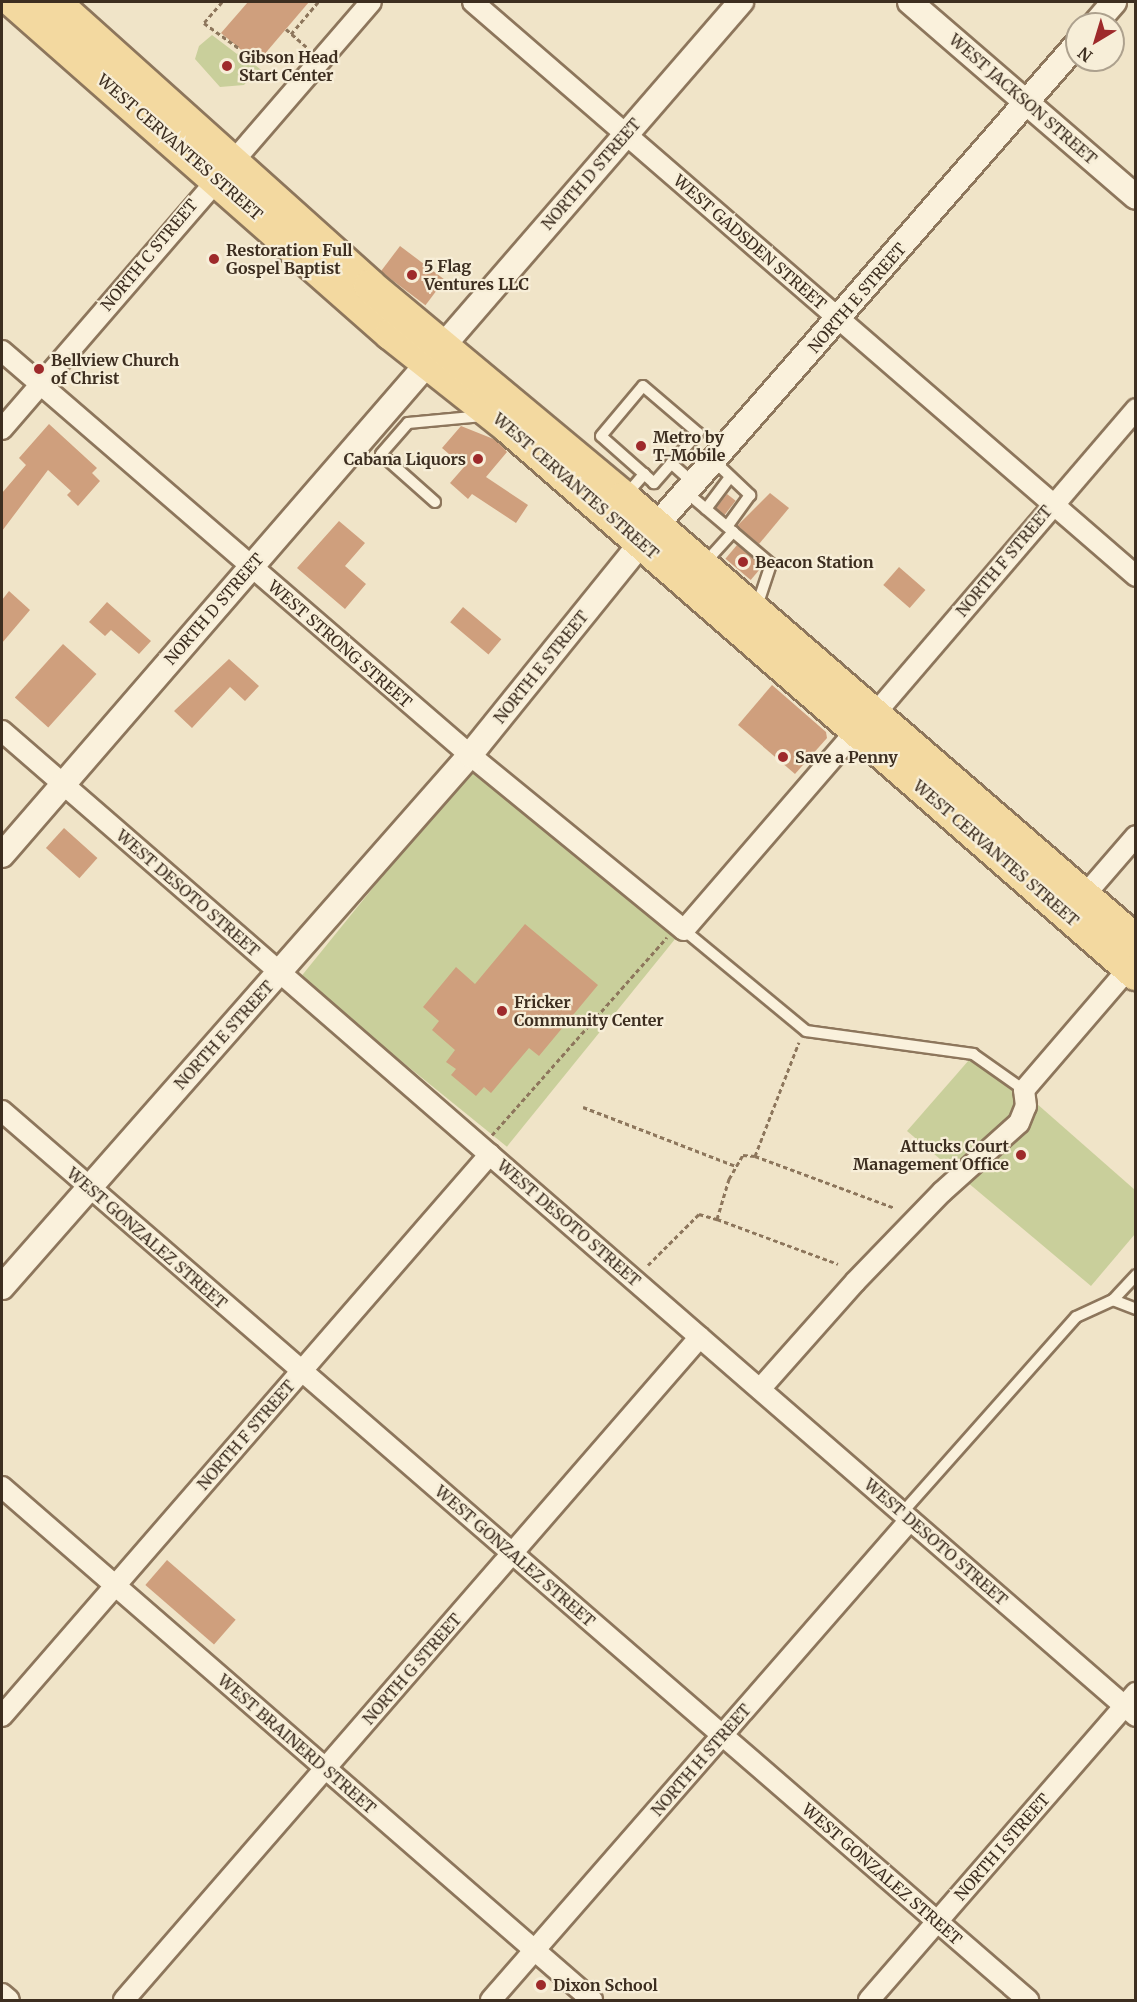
<!DOCTYPE html>
<style>
body{margin:0}
#map{position:relative;width:1137px;height:2002px;overflow:hidden;background:#f0e4c8;font-family:Merriweather,serif}
div>[style]{position:absolute}
[style*='--x']{left:calc(var(--x)*1px);top:calc(var(--y)*1px);width:calc(var(--w)*1px);rotate:calc(var(--a)*1deg)}
.green>*{inset:0;background:#c9cf9b;transform-origin:0 0}
.building>*{inset:0;background:#cf9f7d;transform-origin:0 0}
.path>*{height:3px;margin-top:-1.5px;transform-origin:0;background:repeating-linear-gradient(90deg,#8d765c 0 4.5px,transparent 0 7.5px)}
.roads{filter:drop-shadow(2px 0 #8d765c) drop-shadow(-2px 0 #8d765c) drop-shadow(0 2px #8d765c) drop-shadow(0 -2px #8d765c)}
.service>*{height:10px;margin:-5px;padding:0 5px;transform-origin:5px;border-radius:5px;background:#faf1dc}
.minor>*{height:20px;margin:-10px;padding:0 10px;transform-origin:10px;border-radius:10px;background:#faf1dc}
.tertiary>*{height:24px;margin:-12px;padding:0 12px;transform-origin:12px;border-radius:12px;background:#faf1dc}
.primary>*{height:32px;margin:-16px;padding:0 16px;transform-origin:16px;border-radius:16px;background:#f3d9a0}
.dots>*{width:16px;height:16px;translate:-50% -50%;box-sizing:border-box;border:3px solid #f7eed8;border-radius:50%}
span{translate:-50% -50%;white-space:nowrap;text-align:center;line-height:1.15;-webkit-text-stroke:4.5px #f7eed8;paint-order:stroke}
.poi-label{font-size:16px;color:#3d2e20;font-weight:700}
.left{translate:0 -50%;text-align:left}
.right{translate:-100% -50%;text-align:right}
.street-label{font-size:16px;color:#3d2e20}
.frame{position:absolute;inset:0;border:3px solid #3d2e20;pointer-events:none}
.north{position:absolute;left:1065px;top:12px;width:60px;height:60px;box-sizing:border-box;background:#f7eed8;border:2px solid #ada18e;border-radius:50%;rotate:218deg;font-size:16px;font-weight:700;line-height:24px;text-align:center;color:#3d2e20}
.north::after{content:'';display:block;margin:auto;width:21px;height:27px;background:#9e2a2b;clip-path:polygon(50% 0,100% 100%,50% 72%,0 100%)}
</style>
<div id="map">
<div class="green">
<i style="clip-path:polygon(212px 35px,237px 54px,240px 52px,267px 75px,253px 74px,244px 85px,220px 87px,195px 59px,199px 46px)"></i>
<i style="left:470px;top:768px;width:267px;height:271px;rotate:39deg"></i>
<i style="clip-path:polygon(976px 1052px,1017px 1087px,1017px 1106px,1011px 1118px,953px 1170px,907px 1131px)"></i>
<i style="clip-path:polygon(1036px 1103px,1135px 1190px,1135px 1234px,1091px 1286px,967px 1182px)"></i>
</div>
<div class="building">
<i style="clip-path:polygon(248px 2px,309px 2px,257px 63px,221px 33px)"></i>
<i style="left:400px;top:246px;width:56px;height:32px;rotate:37deg"></i>
<i style="clip-path:polygon(49px 424px,97px 468px,92px 473px,100px 481px,78px 506px,67px 495px,71px 491px,48px 470px,2px 531px,2px 493px,26px 465px,19px 458px)"></i>
<i style="clip-path:polygon(461px 426px,496px 440px,507px 452px,486px 477px,528px 505px,516px 523px,472px 494px,468px 499px,450px 483px,464px 467px,442px 448px)"></i>
<i style="clip-path:polygon(770px 493px,789px 508px,759px 544px,737px 526px)"></i>
<i style="left:727px;top:494px;width:11px;height:18px;rotate:38deg"></i>
<i style="clip-path:polygon(339px 521px,365px 543px,345px 566px,366px 584px,345px 609px,297px 568px)"></i>
<i style="left:737px;top:545px;width:33px;height:18px;rotate:40deg"></i>
<i style="left:899px;top:567px;width:35px;height:24px;rotate:41deg"></i>
<i style="clip-path:polygon(9px 591px,30px 610px,2px 643px,2px 600px)"></i>
<i style="clip-path:polygon(107px 602px,151px 641px,139px 654px,111px 630px,105px 636px,89px 622px)"></i>
<i style="left:463px;top:607px;width:50px;height:20px;rotate:40deg"></i>
<i style="left:63px;top:644px;width:45px;height:72px;rotate:42deg"></i>
<i style="clip-path:polygon(229px 659px,259px 686px,245px 701px,230px 687px,192px 728px,174px 711px)"></i>
<i style="clip-path:polygon(772px 685px,826px 732px,827px 738px,795px 774px,738px 725px)"></i>
<i style="left:64px;top:828px;width:45px;height:27px;rotate:42deg"></i>
<i style="clip-path:polygon(525px 924px,598px 985px,539px 1056px,529px 1048px,491px 1093px,484px 1087px,476px 1096px,451px 1075px,456px 1069px,446px 1062px,455px 1050px,432px 1030px,439px 1021px,423px 1007px,456px 967px,475px 984px)"></i>
<i style="left:167px;top:1560px;width:91px;height:33px;rotate:41deg"></i>
</div>
<div class="path">
<i style="--x:222;--y:2;--w:28;--a:131"></i>
<i style="--x:204;--y:23;--w:44;--a:35.8"></i>
<i style="--x:286;--y:29;--w:29;--a:41"></i>
<i style="--x:291;--y:34;--w:42;--a:-49.8"></i>
<i style="--x:583;--y:1107;--w:164;--a:21.1"></i>
<i style="--x:492;--y:1135;--w:264;--a:-48.5"></i>
<i style="--x:755;--y:1156;--w:149;--a:20.4"></i>
<i style="--x:717;--y:1219;--w:129;--a:20.4"></i>
<i style="--x:648;--y:1265;--w:72;--a:-45"></i>
<i style="--x:699;--y:1214;--w:19;--a:16"></i>
<i style="--x:717;--y:1219;--w:42;--a:-73.3"></i>
<i style="--x:729;--y:1179;--w:28;--a:-60"></i>
<i style="--x:743;--y:1155;--w:12;--a:5"></i>
<i style="--x:755;--y:1156;--w:122;--a:-68.9"></i>
</div>
<div class="roads">
<div class="service">
<i style="--x:714;--y:461;--w:50;--a:43.4"></i>
<i style="--x:750;--y:495;--w:39;--a:126"></i>
<i style="--x:671;--y:463;--w:30;--a:42"></i>
<i style="--x:686;--y:492;--w:111;--a:40.3"></i>
<i style="--x:771;--y:564;--w:47;--a:108.4"></i>
<i style="--x:626;--y:495;--w:28;--a:-49"></i>
<i style="--x:644;--y:474;--w:57;--a:-138.5"></i>
<i style="--x:601;--y:436;--w:65;--a:-50"></i>
<i style="--x:643;--y:386;--w:72;--a:40.5"></i>
<i style="--x:698;--y:433;--w:67;--a:131.3"></i>
<i style="--x:654;--y:483;--w:13;--a:-138"></i>
<i style="--x:435;--y:502;--w:72;--a:-138.4"></i>
<i style="--x:381;--y:454;--w:41;--a:-48.9"></i>
<i style="--x:408;--y:423;--w:75;--a:-5.3"></i>
<i style="--x:706;--y:509;--w:40;--a:-53"></i>
<i style="--x:703;--y:565;--w:45;--a:-47.7"></i>
<i style="--x:684;--y:930;--w:158;--a:39.6"></i>
<i style="--x:806;--y:1031;--w:169;--a:7.8"></i>
<i style="--x:973;--y:1054;--w:62;--a:35.2"></i>
<i style="--x:1113;--y:1300;--w:34;--a:-47"></i>
<i style="--x:902;--y:1513;--w:262;--a:-48.4"></i>
<i style="--x:1076;--y:1317;--w:41;--a:-24.7"></i>
<i style="--x:1113;--y:1300;--w:25;--a:21"></i>
</div>
<div class="minor">
<i style="--x:473;--y:2;--w:877;--a:40.88"></i>
<i style="--x:2;--y:351;--w:618;--a:40.8"></i>
<i style="--x:470;--y:755;--w:276;--a:39.3"></i>
<i style="--x:684;--y:930;--w:263;--a:-49.2"></i>
<i style="--x:2;--y:429;--w:564;--a:-49.17"></i>
<i style="--x:874;--y:715;--w:403;--a:-49.4"></i>
<i style="--x:2;--y:731;--w:1502;--a:40.98"></i>
<i style="--x:1084;--y:896;--w:79;--a:-49.1"></i>
<i style="--x:2;--y:1111;--w:1358;--a:40.91"></i>
<i style="--x:760;--y:1389;--w:143;--a:-48.4"></i>
<i style="--x:855;--y:1282;--w:125;--a:-46"></i>
<i style="--x:942;--y:1192;--w:103;--a:-41.9"></i>
<i style="--x:1019;--y:1123;--w:18;--a:-68"></i>
<i style="--x:1026;--y:1106;--w:16;--a:-97"></i>
<i style="--x:1024;--y:1090;--w:161;--a:-49.3"></i>
<i style="--x:2;--y:1487;--w:782;--a:41.01"></i>
<i style="--x:2;--y:1716;--w:744;--a:-49.03"></i>
<i style="--x:2;--y:1994;--w:9;--a:41"></i>
<i style="--x:124;--y:2000;--w:878;--a:-49.02"></i>
<i style="--x:491;--y:2000;--w:637;--a:-48.88"></i>
<i style="--x:869;--y:2000;--w:407;--a:-49"></i>
</div>
<div class="tertiary">
<i style="--x:910;--y:2;--w:298;--a:40.8"></i>
<i style="--x:1095;--y:24;--w:29;--a:-49"></i>
<i style="--x:442;--y:347;--w:457;--a:-49.1"></i>
<i style="--x:2;--y:855;--w:649;--a:-49.12"></i>
<i style="--x:2;--y:1287;--w:709;--a:-48.66"></i>
<i style="--x:470;--y:755;--w:272;--a:-51.1"></i>
<i style="--x:641;--y:543;--w:663;--a:-48.85"></i>
</div>
<div class="primary">
<i style="--x:14;--y:2;--w:502;--a:41.37"></i>
<i style="--x:391;--y:334;--w:147;--a:38.4"></i>
<i style="--x:506;--y:425;--w:836;--a:41.07"></i>
<i style="--x:54;--y:2;--w:425;--a:41.9"></i>
<i style="--x:370;--y:286;--w:331;--a:39.8"></i>
<i style="--x:624;--y:498;--w:677;--a:40.87"></i>
</div>
</div>
<div class="dots">
<i style="left:227px;top:66px;background:#9e2a2b"></i>
<i style="left:214px;top:259px;background:#9e2a2b"></i>
<i style="left:412px;top:275px;background:#9e2a2b"></i>
<i style="left:39px;top:369px;background:#9e2a2b"></i>
<i style="left:641px;top:446px;background:#9e2a2b"></i>
<i style="left:478px;top:459px;background:#9e2a2b"></i>
<i style="left:743px;top:562px;background:#9e2a2b"></i>
<i style="left:783px;top:757px;background:#9e2a2b"></i>
<i style="left:502px;top:1011px;background:#9e2a2b"></i>
<i style="left:1021px;top:1155px;background:#9e2a2b"></i>
<i style="left:541px;top:1985px;background:#9e2a2b"></i>
</div>
<div class="poi-label">
<span class="left" style="left:239px;top:66px">Gibson Head<br>Start Center</span>
<span class="left" style="left:226px;top:259px">Restoration Full<br>Gospel Baptist</span>
<span class="left" style="left:424px;top:275px">5 Flag<br>Ventures LLC</span>
<span class="left" style="left:51px;top:369px">Bellview Church<br>of Christ</span>
<span class="left" style="left:653px;top:446px">Metro by<br>T-Mobile</span>
<span class="right" style="left:466px;top:459px">Cabana Liquors</span>
<span class="left" style="left:755px;top:562px">Beacon Station</span>
<span class="left" style="left:795px;top:757px">Save a Penny</span>
<span class="left" style="left:514px;top:1011px">Fricker<br>Community Center</span>
<span class="right" style="left:1009px;top:1155px">Attucks Court<br>Management Office</span>
<span class="left" style="left:553px;top:1985px">Dixon School</span>
</div>
<div class="street-label">
<span style="left:1023px;top:99px;rotate:41deg">WEST JACKSON STREET</span>
<span style="left:180px;top:147px;rotate:41deg">WEST CERVANTES STREET</span>
<span style="left:591px;top:174px;rotate:-49deg">NORTH D STREET</span>
<span style="left:750px;top:242px;rotate:41deg">WEST GADSDEN STREET</span>
<span style="left:149px;top:255px;rotate:-50deg">NORTH C STREET</span>
<span style="left:857px;top:298px;rotate:-49deg">NORTH E STREET</span>
<span style="left:576px;top:486px;rotate:41deg">WEST CERVANTES STREET</span>
<span style="left:1004px;top:561px;rotate:-50deg">NORTH F STREET</span>
<span style="left:214px;top:609px;rotate:-49deg">NORTH D STREET</span>
<span style="left:340px;top:644px;rotate:41deg">WEST STRONG STREET</span>
<span style="left:541px;top:667px;rotate:-51deg">NORTH E STREET</span>
<span style="left:996px;top:853px;rotate:41deg">WEST CERVANTES STREET</span>
<span style="left:188px;top:893px;rotate:41deg">WEST DESOTO STREET</span>
<span style="left:224px;top:1035px;rotate:-48deg">NORTH E STREET</span>
<span style="left:569px;top:1223px;rotate:41deg">WEST DESOTO STREET</span>
<span style="left:147px;top:1238px;rotate:41deg">WEST GONZALEZ STREET</span>
<span style="left:246px;top:1435px;rotate:-49deg">NORTH F STREET</span>
<span style="left:936px;top:1542px;rotate:41deg">WEST DESOTO STREET</span>
<span style="left:515px;top:1556px;rotate:41deg">WEST GONZALEZ STREET</span>
<span style="left:412px;top:1669px;rotate:-49deg">NORTH G STREET</span>
<span style="left:297px;top:1744px;rotate:41deg">WEST BRAINERD STREET</span>
<span style="left:701px;top:1760px;rotate:-49deg">NORTH H STREET</span>
<span style="left:1002px;top:1847px;rotate:-49deg">NORTH I STREET</span>
<span style="left:882px;top:1874px;rotate:41deg">WEST GONZALEZ STREET</span>
</div>
<div class="frame"></div>
<div class="north">N</div>
</div>
